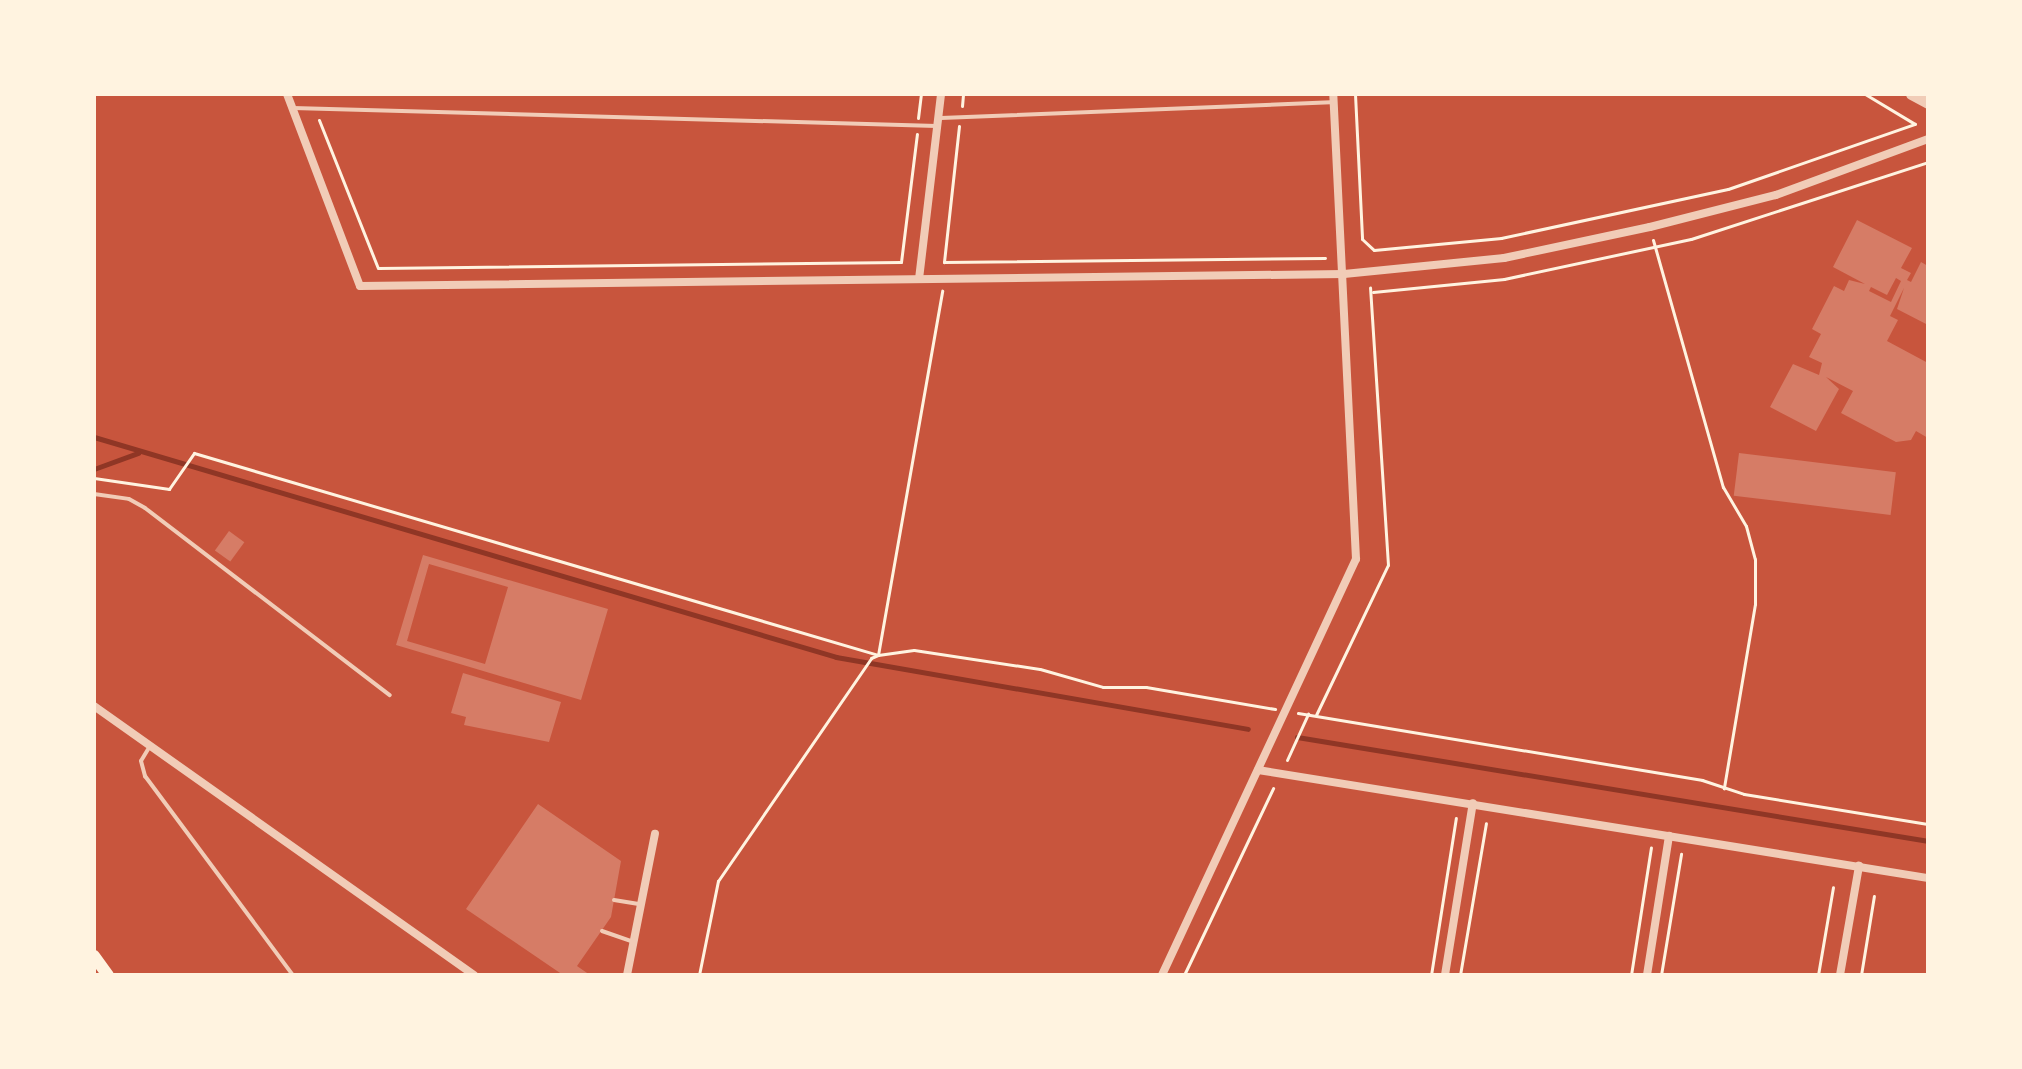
<!DOCTYPE html>
<style>
body{margin:0}
#map{position:relative;width:2022px;height:1069px;overflow:hidden;background:#c8553d;font-family:Figtree,sans-serif}
div>[style]{position:absolute}
[style*='--x']{left:calc(var(--x)*1px);top:calc(var(--y)*1px);width:calc(var(--w)*1px);rotate:calc(var(--a)*1deg)}
.stream>*{height:5px;margin:-2.5px;padding:0 2.5px;transform-origin:2.5px;border-radius:2.5px;background:#8f3625}
.building>*{inset:0;background:#d67c66;transform-origin:0 0}
.path>*{height:3px;margin:-1.5px;padding:0 1.5px;transform-origin:1.5px;border-radius:1.5px;background:#fff3e0}
.service>*{height:4px;margin:-2px;padding:0 2px;transform-origin:2px;border-radius:2px;background:#f1ccb7}
.minor>*{height:8px;margin:-4px;padding:0 4px;transform-origin:4px;border-radius:4px;background:#f1ccb7}
.tertiary>*{height:11px;margin:-5.5px;padding:0 5.5px;transform-origin:5.5px;border-radius:5.5px;background:#f1ccb7}
.secondary>*{height:12px;margin:-6px;padding:0 6px;transform-origin:6px;border-radius:6px;background:#fff3e0}
span{translate:-50% -50%;white-space:nowrap;text-align:center;line-height:1.15;-webkit-text-stroke:6px #fff3e0;paint-order:stroke}
.frame{position:absolute;inset:0;border:96px solid #fff3e0;pointer-events:none}
</style>
<div id="map">
<div class="stream">
<i style="--x:94;--y:437;--w:774;--a:16.51"></i>
<i style="--x:836;--y:657;--w:418;--a:9.9"></i>
<i style="--x:94;--y:469;--w:47;--a:-20"></i>
<i style="--x:1297;--y:737;--w:640;--a:9.36"></i>
</div>
<div class="building">
<i style="clip-path:polygon(evenodd,1857px 220px,1912px 248px,1901px 268px,1911px 273px,1907px 280px,1911px 282px,1921px 262px,1928px 266px,1928px 325px,1897px 309px,1904px 288px,1890px 316px,1898px 320px,1887px 341px,1928px 363px,1928px 438px,1916px 431px,1911px 440px,1896px 442px,1841px 413px,1853px 391px,1826px 377px,1839px 389px,1816px 431px,1770px 407px,1793px 364px,1819px 375px,1822px 363px,1809px 357px,1821px 334px,1812px 329px,1834px 286px,1844px 291px,1849px 280px,1865px 284px,1833px 267px,1857px 220px,1896px 278px,1901px 281px,1891px 302px,1869px 291px,1871px 287px,1887px 295px,1896px 278px)"></i>
<i style="left:1739px;top:453px;width:158px;height:43px;rotate:7deg"></i>
<i style="left:229px;top:531px;width:19px;height:24px;rotate:36deg"></i>
<i style="clip-path:polygon(evenodd,423px 555px,608px 609px,581px 700px,396px 645px,423px 555px,429px 564px,508px 587px,485px 664px,407px 641px,429px 564px)"></i>
<i style="clip-path:polygon(463px 673px,561px 702px,549px 742px,464px 725px,466px 717px,451px 713px)"></i>
<i style="clip-path:polygon(538px 804px,621px 861px,611px 917px,577px 966px,590px 975px,563px 975px,466px 909px)"></i>
</div>
<div class="path">
<i style="--x:1355;--y:94;--w:145;--a:87.2"></i>
<i style="--x:1362;--y:239;--w:16;--a:43"></i>
<i style="--x:1374;--y:250;--w:128;--a:-5.4"></i>
<i style="--x:1501;--y:238;--w:232;--a:-12.2"></i>
<i style="--x:1728;--y:189;--w:198;--a:-19.2"></i>
<i style="--x:1865;--y:94;--w:58;--a:31"></i>
<i style="--x:962;--y:106;--w:12;--a:-85"></i>
<i style="--x:918;--y:118;--w:24;--a:-83"></i>
<i style="--x:319;--y:120;--w:159;--a:68.3"></i>
<i style="--x:378;--y:268;--w:523;--a:-0.66"></i>
<i style="--x:901;--y:262;--w:129;--a:-82.9"></i>
<i style="--x:959;--y:126;--w:137;--a:96.3"></i>
<i style="--x:944;--y:262;--w:381;--a:-0.6"></i>
<i style="--x:1653;--y:240;--w:257;--a:74.2"></i>
<i style="--x:1723;--y:487;--w:45;--a:59.5"></i>
<i style="--x:1746;--y:526;--w:34;--a:75"></i>
<i style="--x:1755;--y:559;--w:45;--a:90"></i>
<i style="--x:1755;--y:604;--w:187;--a:99.6"></i>
<i style="--x:1373;--y:292;--w:132;--a:-5.7"></i>
<i style="--x:1504;--y:279;--w:191;--a:-12.1"></i>
<i style="--x:1691;--y:239;--w:249;--a:-18"></i>
<i style="--x:94;--y:478;--w:76;--a:8.3"></i>
<i style="--x:169;--y:489;--w:44;--a:-55.2"></i>
<i style="--x:194;--y:453;--w:713;--a:16.45"></i>
<i style="--x:878;--y:655;--w:36;--a:-8"></i>
<i style="--x:914;--y:650;--w:127;--a:8.6"></i>
<i style="--x:1040;--y:669;--w:66;--a:15.9"></i>
<i style="--x:1103;--y:687;--w:43;--a:0"></i>
<i style="--x:1146;--y:687;--w:131;--a:9.7"></i>
<i style="--x:1298;--y:713;--w:410;--a:9.4"></i>
<i style="--x:1702;--y:780;--w:44;--a:18.4"></i>
<i style="--x:1744;--y:794;--w:186;--a:9.3"></i>
<i style="--x:1316;--y:715;--w:166;--a:-64.4"></i>
<i style="--x:1388;--y:565;--w:278;--a:-93.7"></i>
<i style="--x:1287;--y:760;--w:51;--a:-65.5"></i>
<i style="--x:699;--y:975;--w:96;--a:-78.6"></i>
<i style="--x:718;--y:881;--w:270;--a:-55.5"></i>
<i style="--x:871;--y:658;--w:8;--a:-23"></i>
<i style="--x:878;--y:655;--w:370;--a:-80"></i>
<i style="--x:1184;--y:975;--w:207;--a:-64.5"></i>
<i style="--x:1431;--y:975;--w:159;--a:-81"></i>
<i style="--x:1460;--y:975;--w:154;--a:-80.3"></i>
<i style="--x:1631;--y:975;--w:129;--a:-81.1"></i>
<i style="--x:1661;--y:975;--w:123;--a:-80.6"></i>
<i style="--x:1818;--y:975;--w:89;--a:-80.3"></i>
<i style="--x:1861;--y:975;--w:80;--a:-80.7"></i>
</div>
<div class="service">
<i style="--x:293;--y:108;--w:644;--a:1.6"></i>
<i style="--x:941;--y:118;--w:390;--a:-2.3"></i>
<i style="--x:94;--y:494;--w:35;--a:8"></i>
<i style="--x:129;--y:499;--w:18;--a:29"></i>
<i style="--x:145;--y:508;--w:308;--a:37.4"></i>
<i style="--x:150;--y:746;--w:17;--a:121"></i>
<i style="--x:141;--y:761;--w:16;--a:75"></i>
<i style="--x:145;--y:776;--w:248;--a:53.4"></i>
<i style="--x:614;--y:900;--w:25;--a:9"></i>
<i style="--x:602;--y:931;--w:34;--a:19"></i>
</div>
<div class="minor">
<i style="--x:287;--y:94;--w:205;--a:69.2"></i>
<i style="--x:360;--y:286;--w:984;--a:-0.7"></i>
<i style="--x:1344;--y:274;--w:161;--a:-5.7"></i>
<i style="--x:1504;--y:258;--w:149;--a:-12"></i>
<i style="--x:1650;--y:227;--w:130;--a:-14.3"></i>
<i style="--x:1776;--y:195;--w:162;--a:-20.2"></i>
<i style="--x:919;--y:279;--w:186;--a:-83.2"></i>
<i style="--x:94;--y:706;--w:466;--a:35.3"></i>
<i style="--x:1258;--y:770;--w:679;--a:9.16"></i>
<i style="--x:627;--y:975;--w:144;--a:-78.8"></i>
<i style="--x:1162;--y:975;--w:459;--a:-65"></i>
<i style="--x:1356;--y:559;--w:466;--a:-92.8"></i>
<i style="--x:1445;--y:975;--w:174;--a:-80.8"></i>
<i style="--x:1647;--y:975;--w:141;--a:-81"></i>
<i style="--x:1840;--y:975;--w:111;--a:-80.1"></i>
</div>
<div class="tertiary">
<i style="--x:1911;--y:94;--w:19;--a:28"></i>
</div>
<div class="secondary">
<i style="--x:94;--y:956;--w:24;--a:54"></i>
</div>
<div class="frame"></div>
</div>
